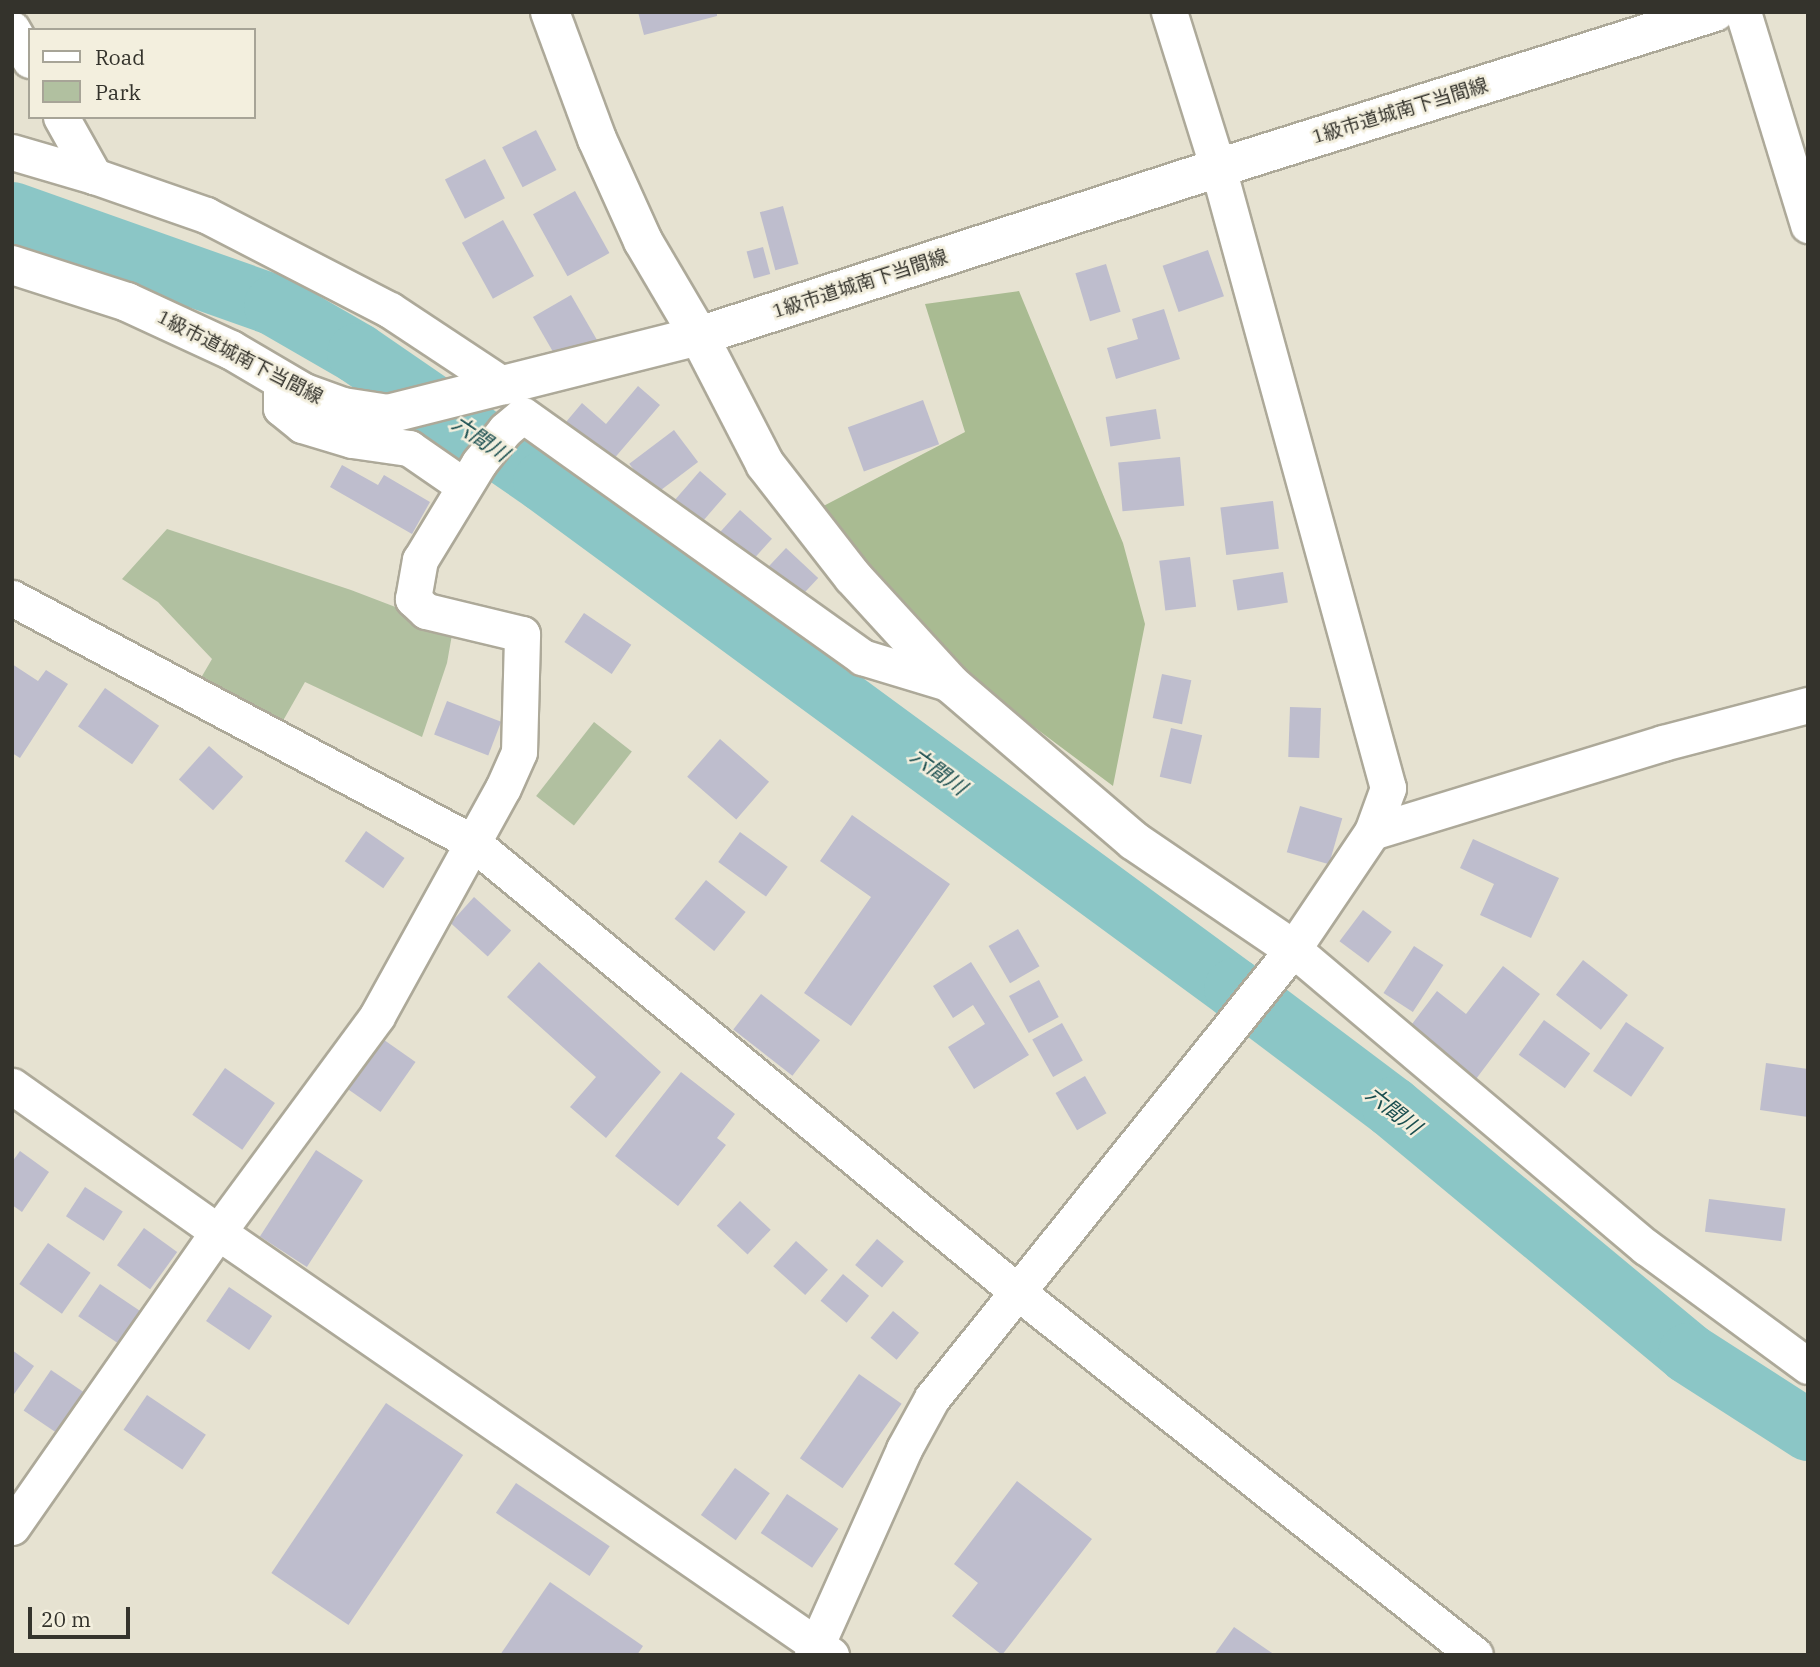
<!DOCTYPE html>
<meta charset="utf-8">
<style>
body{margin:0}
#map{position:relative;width:1820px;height:1667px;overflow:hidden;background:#e6e2d1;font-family:"IBM Plex Serif","Noto Sans JP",serif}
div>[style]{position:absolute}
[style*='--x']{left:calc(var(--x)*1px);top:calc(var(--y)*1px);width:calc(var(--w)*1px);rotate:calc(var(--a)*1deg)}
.green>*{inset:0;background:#b1c0a0;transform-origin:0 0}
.forest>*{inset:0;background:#a9bb92}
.river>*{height:61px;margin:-30.5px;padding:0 30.5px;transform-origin:30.5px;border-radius:30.5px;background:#8bc6c6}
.building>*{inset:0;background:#bebdcd;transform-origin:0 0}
.roads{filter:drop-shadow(2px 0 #ada999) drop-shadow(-2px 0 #ada999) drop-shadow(0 2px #ada999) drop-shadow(0 -2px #ada999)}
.minor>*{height:35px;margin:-17.5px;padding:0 17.5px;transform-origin:17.5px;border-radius:17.5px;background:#fff}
.tertiary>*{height:38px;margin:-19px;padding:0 19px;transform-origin:19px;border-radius:19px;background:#fff}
span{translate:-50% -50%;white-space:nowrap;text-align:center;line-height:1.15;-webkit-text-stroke:5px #f3efde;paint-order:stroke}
.street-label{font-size:19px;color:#34332c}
.water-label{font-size:21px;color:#1a4e4f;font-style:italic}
.frame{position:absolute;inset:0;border:14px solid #34332c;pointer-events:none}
.legend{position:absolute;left:28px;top:28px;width:228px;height:91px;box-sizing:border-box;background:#f3efde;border:2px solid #a7a497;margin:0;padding:9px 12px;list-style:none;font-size:21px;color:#34332c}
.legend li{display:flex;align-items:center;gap:14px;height:35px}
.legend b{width:35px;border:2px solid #a7a497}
.scale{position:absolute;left:28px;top:1607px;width:102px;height:32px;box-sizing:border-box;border:4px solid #34332c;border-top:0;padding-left:9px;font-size:21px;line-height:24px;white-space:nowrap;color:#34332c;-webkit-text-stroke:5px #f3efde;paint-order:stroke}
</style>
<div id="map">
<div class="green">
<i style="clip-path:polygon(167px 529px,351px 590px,453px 629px,447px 663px,422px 737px,305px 682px,280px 726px,198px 683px,212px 659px,158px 602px,122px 579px)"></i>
<i style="left:594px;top:722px;width:48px;height:94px;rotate:38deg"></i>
</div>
<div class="forest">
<i style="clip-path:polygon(1019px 291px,1123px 543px,1145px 624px,1113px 786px,990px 694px,812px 512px,965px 432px,925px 304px)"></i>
</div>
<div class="river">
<i style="--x:12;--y:212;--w:278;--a:19.5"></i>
<i style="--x:274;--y:305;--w:96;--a:30"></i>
<i style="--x:357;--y:353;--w:226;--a:34.5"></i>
<i style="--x:543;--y:481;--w:857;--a:36.27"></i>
<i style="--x:1234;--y:988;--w:198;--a:37"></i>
<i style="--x:1392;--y:1107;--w:385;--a:39.7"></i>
<i style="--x:1688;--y:1353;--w:143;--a:32.7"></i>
</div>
<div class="building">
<i style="clip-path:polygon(638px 12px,717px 12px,717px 16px,644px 35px)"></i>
<i style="left:536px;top:130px;width:45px;height:38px;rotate:63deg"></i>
<i style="left:485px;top:159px;width:44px;height:45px;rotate:63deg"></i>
<i style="left:575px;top:191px;width:71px;height:48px;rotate:61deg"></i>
<i style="left:783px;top:206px;width:60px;height:24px;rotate:75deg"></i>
<i style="left:503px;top:220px;width:64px;height:47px;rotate:61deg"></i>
<i style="left:763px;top:247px;width:28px;height:17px;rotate:75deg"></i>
<i style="left:1208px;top:250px;width:49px;height:48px;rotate:71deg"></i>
<i style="left:1106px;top:264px;width:50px;height:32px;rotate:73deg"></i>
<i style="left:571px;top:295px;width:52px;height:44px;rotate:60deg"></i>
<i style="clip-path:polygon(1164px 309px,1180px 359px,1116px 379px,1107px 348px,1138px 339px,1132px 319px)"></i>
<i style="clip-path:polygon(638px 386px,660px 405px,612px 461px,566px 422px,582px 403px,606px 424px)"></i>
<i style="left:923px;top:400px;width:47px;height:80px;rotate:70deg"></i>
<i style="left:1156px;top:409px;width:30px;height:51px;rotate:81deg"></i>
<i style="left:674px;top:430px;width:40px;height:56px;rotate:53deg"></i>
<i style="left:1180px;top:457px;width:49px;height:62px;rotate:85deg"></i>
<i style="clip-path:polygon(342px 465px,378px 485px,384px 475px,430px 502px,412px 534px,330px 487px)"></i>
<i style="left:700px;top:471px;width:35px;height:43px;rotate:41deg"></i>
<i style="left:1273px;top:501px;width:48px;height:53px;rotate:83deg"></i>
<i style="left:740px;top:510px;width:43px;height:33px;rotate:42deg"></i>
<i style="left:786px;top:548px;width:44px;height:34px;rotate:43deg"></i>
<i style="left:1190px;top:557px;width:50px;height:31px;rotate:83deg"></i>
<i style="left:1283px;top:572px;width:31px;height:51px;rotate:81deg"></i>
<i style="left:584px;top:613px;width:57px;height:35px;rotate:34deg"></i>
<i style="clip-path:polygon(12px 664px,38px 681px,46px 670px,68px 684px,20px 758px,12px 753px)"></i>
<i style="left:1162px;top:674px;width:30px;height:45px;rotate:12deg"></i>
<i style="left:105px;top:688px;width:66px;height:47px;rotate:35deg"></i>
<i style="left:447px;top:701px;width:58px;height:36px;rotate:21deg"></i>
<i style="left:1290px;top:707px;width:31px;height:50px;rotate:2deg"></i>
<i style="left:1171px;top:728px;width:32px;height:50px;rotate:13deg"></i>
<i style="left:720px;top:739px;width:65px;height:50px;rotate:41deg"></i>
<i style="left:209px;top:746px;width:46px;height:45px;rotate:42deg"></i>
<i style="left:1300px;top:806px;width:44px;height:48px;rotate:16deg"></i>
<i style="clip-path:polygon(852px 815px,950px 884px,851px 1026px,804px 993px,871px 897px,820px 861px)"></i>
<i style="left:366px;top:831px;width:47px;height:37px;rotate:35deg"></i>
<i style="left:740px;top:832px;width:59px;height:37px;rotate:36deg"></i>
<i style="clip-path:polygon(1473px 839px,1559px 878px,1531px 938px,1480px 915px,1494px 884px,1460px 868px)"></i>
<i style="left:706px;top:880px;width:51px;height:50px;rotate:39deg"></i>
<i style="left:474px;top:897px;width:50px;height:35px;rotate:42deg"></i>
<i style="left:1363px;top:910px;width:36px;height:39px;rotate:37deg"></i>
<i style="left:1018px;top:929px;width:43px;height:34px;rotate:60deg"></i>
<i style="left:1414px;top:946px;width:35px;height:56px;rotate:33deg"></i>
<i style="left:1583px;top:960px;width:57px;height:44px;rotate:38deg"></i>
<i style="clip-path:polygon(539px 962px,661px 1072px,606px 1138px,570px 1107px,596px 1077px,507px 997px)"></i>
<i style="clip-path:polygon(971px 962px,1029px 1055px,974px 1089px,948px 1047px,985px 1024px,973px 1005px,953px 1018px,933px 986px)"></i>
<i style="clip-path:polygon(1503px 966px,1540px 994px,1476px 1079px,1409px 1028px,1437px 991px,1466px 1014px)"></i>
<i style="left:1039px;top:980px;width:42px;height:34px;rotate:62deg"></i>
<i style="left:761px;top:994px;width:75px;height:45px;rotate:38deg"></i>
<i style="left:1544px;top:1020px;width:57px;height:43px;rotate:36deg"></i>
<i style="left:1626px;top:1022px;width:46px;height:59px;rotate:34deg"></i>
<i style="left:1062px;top:1023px;width:43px;height:34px;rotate:61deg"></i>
<i style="left:377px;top:1035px;width:47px;height:61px;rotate:35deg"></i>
<i style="clip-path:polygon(1766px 1063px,1808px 1069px,1808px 1117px,1760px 1110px)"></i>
<i style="left:225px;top:1068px;width:61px;height:57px;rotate:35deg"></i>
<i style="clip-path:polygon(681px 1072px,735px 1114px,717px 1138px,726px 1145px,678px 1206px,615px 1156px)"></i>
<i style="left:1085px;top:1076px;width:43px;height:34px;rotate:60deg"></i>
<i style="left:316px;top:1150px;width:56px;height:103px;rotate:33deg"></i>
<i style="clip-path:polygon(20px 1151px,49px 1172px,22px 1212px,12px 1205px,12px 1162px)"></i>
<i style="left:85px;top:1187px;width:45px;height:35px;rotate:33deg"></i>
<i style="left:1709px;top:1199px;width:77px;height:33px;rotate:7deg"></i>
<i style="left:740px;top:1201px;width:42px;height:34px;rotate:43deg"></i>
<i style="left:144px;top:1228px;width:41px;height:46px;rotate:36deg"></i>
<i style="left:877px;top:1239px;width:35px;height:34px;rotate:40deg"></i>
<i style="left:796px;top:1241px;width:43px;height:34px;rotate:42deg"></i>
<i style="left:48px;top:1243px;width:52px;height:50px;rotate:35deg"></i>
<i style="left:843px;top:1274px;width:34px;height:35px;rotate:40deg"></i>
<i style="left:100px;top:1284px;width:52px;height:39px;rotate:34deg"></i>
<i style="left:229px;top:1287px;width:52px;height:41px;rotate:34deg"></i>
<i style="left:893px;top:1311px;width:34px;height:35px;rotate:40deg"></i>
<i style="clip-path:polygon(12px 1350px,34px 1366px,12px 1397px)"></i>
<i style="left:51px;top:1370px;width:45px;height:49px;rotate:34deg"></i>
<i style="left:859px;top:1374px;width:52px;height:103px;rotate:35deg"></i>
<i style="left:147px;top:1395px;width:71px;height:42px;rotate:34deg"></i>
<i style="left:386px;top:1403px;width:93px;height:205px;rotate:34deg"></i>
<i style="left:735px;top:1468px;width:43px;height:58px;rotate:36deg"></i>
<i style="clip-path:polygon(1017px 1481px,1092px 1539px,1002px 1655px,952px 1616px,978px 1583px,954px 1564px)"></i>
<i style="left:516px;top:1483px;width:113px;height:36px;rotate:34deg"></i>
<i style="left:787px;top:1494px;width:62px;height:47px;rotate:34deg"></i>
<i style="clip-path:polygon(550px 1582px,643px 1646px,637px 1655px,500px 1655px)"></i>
<i style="clip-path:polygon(1234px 1627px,1275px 1655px,1214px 1655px)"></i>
</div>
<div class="roads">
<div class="minor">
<i style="--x:1743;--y:12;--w:223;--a:73"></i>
<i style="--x:12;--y:29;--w:36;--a:60"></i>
<i style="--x:61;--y:117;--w:68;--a:60.8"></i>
<i style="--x:12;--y:152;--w:85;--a:16.3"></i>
<i style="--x:94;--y:176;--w:119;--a:19.2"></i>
<i style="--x:206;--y:215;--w:207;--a:27.3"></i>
<i style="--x:390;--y:310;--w:138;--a:33.5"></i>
<i style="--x:281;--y:379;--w:29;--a:90"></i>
<i style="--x:281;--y:408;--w:27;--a:39"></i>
<i style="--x:302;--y:425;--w:52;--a:16.7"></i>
<i style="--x:352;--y:440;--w:58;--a:8"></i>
<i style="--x:409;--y:448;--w:67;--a:34.6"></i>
<i style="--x:12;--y:598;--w:521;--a:27.94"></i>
<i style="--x:472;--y:842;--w:709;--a:39.51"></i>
<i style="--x:1019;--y:1293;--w:582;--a:38.44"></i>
<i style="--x:1372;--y:832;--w:304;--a:-17"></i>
<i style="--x:1663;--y:743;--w:150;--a:-14.7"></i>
<i style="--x:1293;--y:949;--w:462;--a:40.2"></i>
<i style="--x:1646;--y:1247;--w:201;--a:36.3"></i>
<i style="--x:12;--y:1086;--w:252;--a:35.3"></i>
<i style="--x:218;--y:1232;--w:745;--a:34.61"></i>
<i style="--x:12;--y:1527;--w:360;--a:-55.1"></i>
<i style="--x:218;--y:1232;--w:268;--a:-53.6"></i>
<i style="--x:377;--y:1016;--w:260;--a:-61.1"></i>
<i style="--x:503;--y:788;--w:39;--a:-66"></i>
<i style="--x:519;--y:752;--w:118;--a:-88.5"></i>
<i style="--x:522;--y:634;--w:99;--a:-166.5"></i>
<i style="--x:426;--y:611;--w:18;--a:-137"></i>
<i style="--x:413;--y:599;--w:40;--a:-80"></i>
<i style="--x:420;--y:560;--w:114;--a:-58.7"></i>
<i style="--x:479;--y:463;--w:42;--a:-51.8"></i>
<i style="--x:505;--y:430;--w:23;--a:-40"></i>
<i style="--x:523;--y:415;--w:417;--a:35.5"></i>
<i style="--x:862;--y:657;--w:93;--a:16.9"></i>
<i style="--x:812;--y:1655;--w:226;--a:-65.9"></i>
<i style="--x:904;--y:1449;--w:58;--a:-61.2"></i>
<i style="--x:932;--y:1398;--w:576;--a:-51.2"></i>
<i style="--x:1293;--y:949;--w:141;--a:-56"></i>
<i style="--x:1372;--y:832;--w:47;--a:-70"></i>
<i style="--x:1388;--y:788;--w:643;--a:-105.33"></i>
<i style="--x:1218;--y:168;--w:164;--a:-107.4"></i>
</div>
<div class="tertiary">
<i style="--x:550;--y:12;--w:135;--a:69.7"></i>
<i style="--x:597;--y:139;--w:112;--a:65.7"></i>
<i style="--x:643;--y:241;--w:110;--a:59.5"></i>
<i style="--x:699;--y:336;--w:144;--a:62.7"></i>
<i style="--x:765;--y:464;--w:143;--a:52.1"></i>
<i style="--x:853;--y:577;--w:145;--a:47.5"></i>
<i style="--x:951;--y:684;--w:241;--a:40.6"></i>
<i style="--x:1134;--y:841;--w:192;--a:34.2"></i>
<i style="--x:12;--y:265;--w:121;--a:17.8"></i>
<i style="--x:127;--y:302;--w:115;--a:24.8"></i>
<i style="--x:231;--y:350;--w:85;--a:30.5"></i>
<i style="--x:304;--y:393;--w:41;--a:19.7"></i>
<i style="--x:343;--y:407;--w:46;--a:8.8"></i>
<i style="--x:388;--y:414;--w:321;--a:-14.1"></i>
<i style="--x:699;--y:336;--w:546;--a:-17.94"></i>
<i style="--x:1218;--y:168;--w:521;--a:-17.43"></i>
</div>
</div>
<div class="street-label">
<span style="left:1400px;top:111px;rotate:-17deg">1級市道城南下当間線</span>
<span style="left:860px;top:284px;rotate:-18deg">1級市道城南下当間線</span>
<span style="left:240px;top:357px;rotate:27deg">1級市道城南下当間線</span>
</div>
<div class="water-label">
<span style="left:481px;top:438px;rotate:34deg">六間川</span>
<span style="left:939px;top:771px;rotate:36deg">六間川</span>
<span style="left:1394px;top:1110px;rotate:38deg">六間川</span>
</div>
<div class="frame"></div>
<ul class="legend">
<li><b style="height:9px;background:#fff"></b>Road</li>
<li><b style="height:19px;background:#b1c0a0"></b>Park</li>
</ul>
<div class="scale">20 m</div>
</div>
